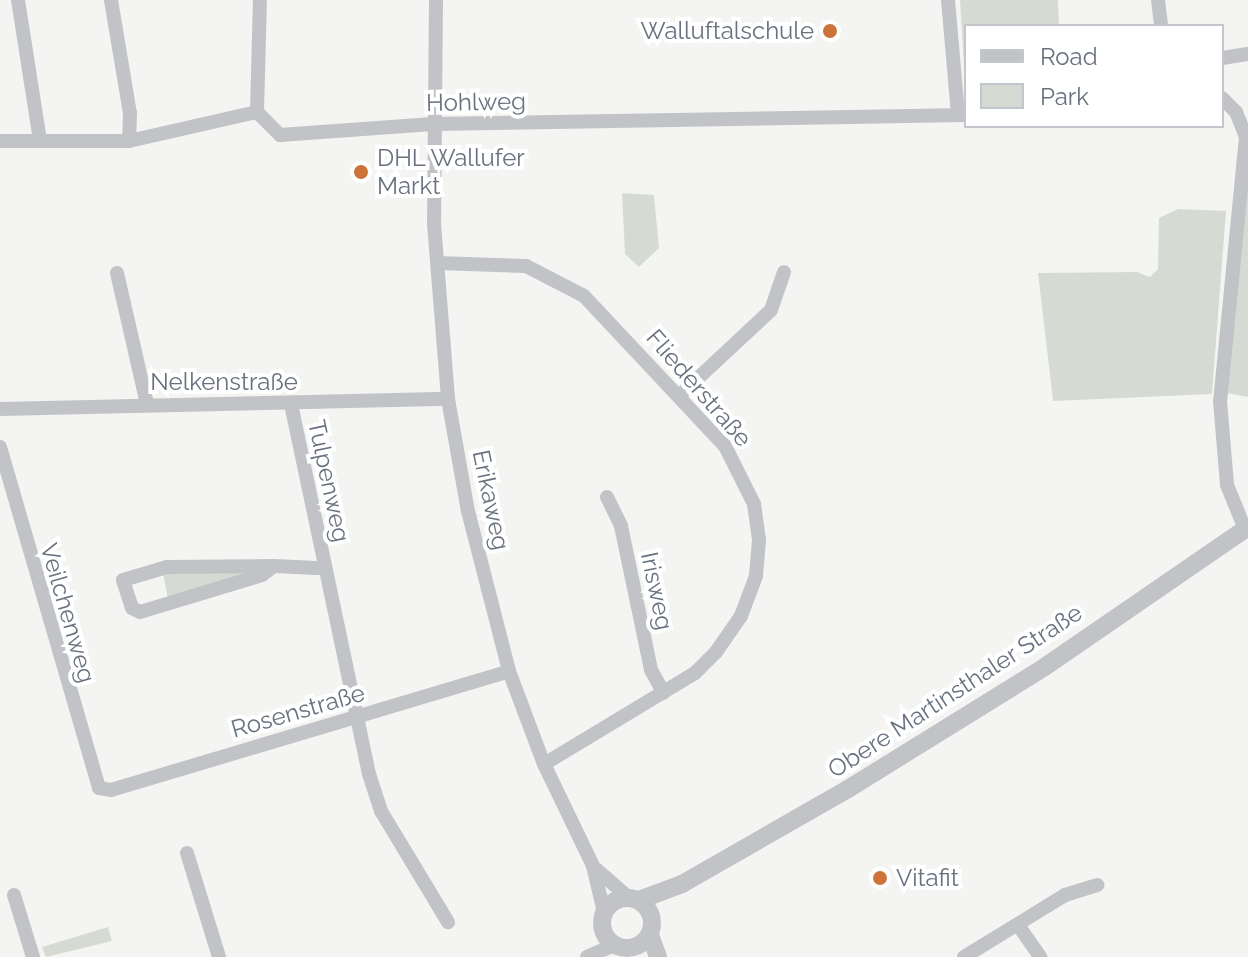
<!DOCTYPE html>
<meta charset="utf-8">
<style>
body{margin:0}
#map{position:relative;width:1248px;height:957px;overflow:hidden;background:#f4f5f2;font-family:Raleway,sans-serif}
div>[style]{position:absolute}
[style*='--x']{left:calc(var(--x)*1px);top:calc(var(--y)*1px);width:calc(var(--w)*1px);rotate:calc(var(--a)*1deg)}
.green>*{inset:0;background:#d5dbd3}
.minor>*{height:14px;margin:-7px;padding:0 7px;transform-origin:7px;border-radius:7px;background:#c1c3c6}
.tertiary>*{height:18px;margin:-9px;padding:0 9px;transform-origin:9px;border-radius:9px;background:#c1c3c6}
.tertiary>.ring{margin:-9px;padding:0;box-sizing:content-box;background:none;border:18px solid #c1c3c6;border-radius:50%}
.dots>*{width:22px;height:22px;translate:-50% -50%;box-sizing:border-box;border:4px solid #fff;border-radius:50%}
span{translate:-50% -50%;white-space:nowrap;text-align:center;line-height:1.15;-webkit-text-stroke:8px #fff;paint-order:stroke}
.poi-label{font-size:24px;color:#68717f}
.right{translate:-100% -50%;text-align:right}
.left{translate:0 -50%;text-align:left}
.street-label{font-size:24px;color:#68717f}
.legend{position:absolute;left:964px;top:24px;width:260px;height:104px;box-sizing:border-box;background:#fff;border:2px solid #c3c6cc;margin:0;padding:10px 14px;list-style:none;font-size:24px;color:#68717f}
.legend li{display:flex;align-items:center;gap:16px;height:40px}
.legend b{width:40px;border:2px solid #c3c6cc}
</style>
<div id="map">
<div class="green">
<i style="clip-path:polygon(960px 0,1058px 0,1059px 26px,966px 26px,966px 98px)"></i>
<i style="clip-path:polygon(1248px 161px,1248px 397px,1227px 393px)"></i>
<i style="clip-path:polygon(622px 193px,654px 195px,659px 248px,639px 267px,625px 254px)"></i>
<i style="clip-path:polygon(1178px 209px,1226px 211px,1212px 394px,1053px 401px,1038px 273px,1137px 272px,1150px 277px,1158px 269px,1159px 218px)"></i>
<i style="clip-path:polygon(260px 571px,168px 600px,163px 573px)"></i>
<i style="clip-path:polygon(108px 927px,112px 941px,46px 957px,42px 947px)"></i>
</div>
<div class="minor">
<i style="--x:18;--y:0;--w:143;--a:81.1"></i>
<i style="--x:111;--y:0;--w:115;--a:80.5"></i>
<i style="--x:130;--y:113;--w:28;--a:92"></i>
<i style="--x:436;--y:0;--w:224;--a:90.5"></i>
<i style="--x:434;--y:224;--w:176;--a:85.4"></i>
<i style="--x:448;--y:399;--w:114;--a:79.9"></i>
<i style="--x:468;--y:511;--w:165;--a:75.6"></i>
<i style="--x:509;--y:671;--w:99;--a:69.4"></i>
<i style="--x:544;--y:764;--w:113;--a:64.3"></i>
<i style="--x:593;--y:866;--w:47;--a:76.6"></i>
<i style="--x:948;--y:0;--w:115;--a:85"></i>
<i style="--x:1158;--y:0;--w:26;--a:83"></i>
<i style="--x:1222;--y:58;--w:26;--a:-9"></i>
<i style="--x:1222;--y:98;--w:20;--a:45"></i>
<i style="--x:1236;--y:112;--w:27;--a:68"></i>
<i style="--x:1246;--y:137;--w:265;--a:95.6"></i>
<i style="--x:1220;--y:401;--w:84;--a:85.2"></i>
<i style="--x:1227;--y:485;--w:48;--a:67.8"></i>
<i style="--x:257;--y:112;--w:112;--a:-88.5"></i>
<i style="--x:0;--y:141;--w:129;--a:0"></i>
<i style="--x:129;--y:141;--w:131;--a:-12.8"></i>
<i style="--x:257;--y:112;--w:33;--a:45"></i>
<i style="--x:280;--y:135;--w:153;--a:-4.1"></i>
<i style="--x:433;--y:124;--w:533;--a:-0.97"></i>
<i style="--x:438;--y:263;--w:88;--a:2"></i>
<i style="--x:526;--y:266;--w:65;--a:27.3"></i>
<i style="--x:584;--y:296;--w:206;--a:46.8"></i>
<i style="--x:725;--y:446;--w:65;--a:63.4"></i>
<i style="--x:754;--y:504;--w:37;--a:82"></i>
<i style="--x:759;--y:541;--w:35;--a:95"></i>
<i style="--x:756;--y:576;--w:43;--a:110.6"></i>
<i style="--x:741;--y:616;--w:44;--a:124.8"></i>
<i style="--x:716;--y:652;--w:30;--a:135"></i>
<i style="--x:695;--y:673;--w:176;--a:148.9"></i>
<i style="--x:117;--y:273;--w:134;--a:77.1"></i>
<i style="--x:681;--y:394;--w:123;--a:-43"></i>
<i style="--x:771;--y:310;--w:40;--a:-71.1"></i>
<i style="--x:291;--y:404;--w:378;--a:78.1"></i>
<i style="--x:369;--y:774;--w:39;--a:72"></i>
<i style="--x:381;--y:811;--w:130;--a:58.9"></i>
<i style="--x:0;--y:409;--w:448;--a:-1.3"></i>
<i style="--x:0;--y:447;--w:355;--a:73.8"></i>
<i style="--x:99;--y:788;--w:12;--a:9"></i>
<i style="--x:111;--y:790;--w:415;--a:-16.6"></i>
<i style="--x:607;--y:497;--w:32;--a:64"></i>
<i style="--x:621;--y:526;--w:147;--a:78.2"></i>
<i style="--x:651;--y:670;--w:26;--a:61"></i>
<i style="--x:274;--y:566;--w:15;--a:143"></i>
<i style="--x:262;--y:575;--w:127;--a:163.1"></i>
<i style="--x:140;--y:612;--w:9;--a:-153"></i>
<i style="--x:132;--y:608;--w:29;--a:-108"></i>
<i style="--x:123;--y:580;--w:46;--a:-16.5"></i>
<i style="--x:167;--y:567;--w:107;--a:-0.5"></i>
<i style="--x:274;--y:566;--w:42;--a:2.7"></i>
<i style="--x:316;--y:568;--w:9;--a:-6"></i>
<i style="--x:187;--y:853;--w:109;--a:72.9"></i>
<i style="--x:596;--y:869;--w:43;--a:41.2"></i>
<i style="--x:14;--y:895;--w:65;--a:73"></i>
<i style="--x:1018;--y:925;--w:39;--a:55"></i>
<i style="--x:587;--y:957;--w:30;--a:-24"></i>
<i style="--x:964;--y:957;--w:119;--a:-31.5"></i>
<i style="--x:1065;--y:895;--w:34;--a:-17"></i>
</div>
<div class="tertiary">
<i class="ring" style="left:602px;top:898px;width:32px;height:32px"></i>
<i style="--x:639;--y:900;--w:46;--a:-20.4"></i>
<i style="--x:682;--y:884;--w:191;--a:-29.8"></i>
<i style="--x:848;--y:789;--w:233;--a:-31.8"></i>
<i style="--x:1046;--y:666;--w:245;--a:-34.5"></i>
<i style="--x:650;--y:935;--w:23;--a:70"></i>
</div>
<div class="dots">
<i style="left:830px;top:31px;background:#cd733a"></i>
<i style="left:361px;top:172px;background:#cd733a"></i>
<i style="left:880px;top:878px;background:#cd733a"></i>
</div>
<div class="poi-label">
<span class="right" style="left:814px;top:31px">Walluftalschule</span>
<span class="left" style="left:377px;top:172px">DHL Wallufer<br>Markt</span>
<span class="left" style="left:896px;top:878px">Vitafit</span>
</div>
<div class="street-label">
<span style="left:476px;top:102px;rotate:-1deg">Hohlweg</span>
<span style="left:224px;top:382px">Nelkenstraße</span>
<span style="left:699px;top:388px;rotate:49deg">Fliederstraße</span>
<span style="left:329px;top:481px;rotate:78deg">Tulpenweg</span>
<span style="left:491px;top:500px;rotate:78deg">Erikaweg</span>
<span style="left:657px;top:591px;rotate:78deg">Irisweg</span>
<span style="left:68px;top:613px;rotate:74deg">Veilchenweg</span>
<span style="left:955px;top:691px;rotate:-33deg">Obere Martinsthaler Straße</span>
<span style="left:298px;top:711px;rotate:-16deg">Rosenstraße</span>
</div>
<ul class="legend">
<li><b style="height:10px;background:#c1c3c6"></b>Road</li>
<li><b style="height:22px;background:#d5dbd3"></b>Park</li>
</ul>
</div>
